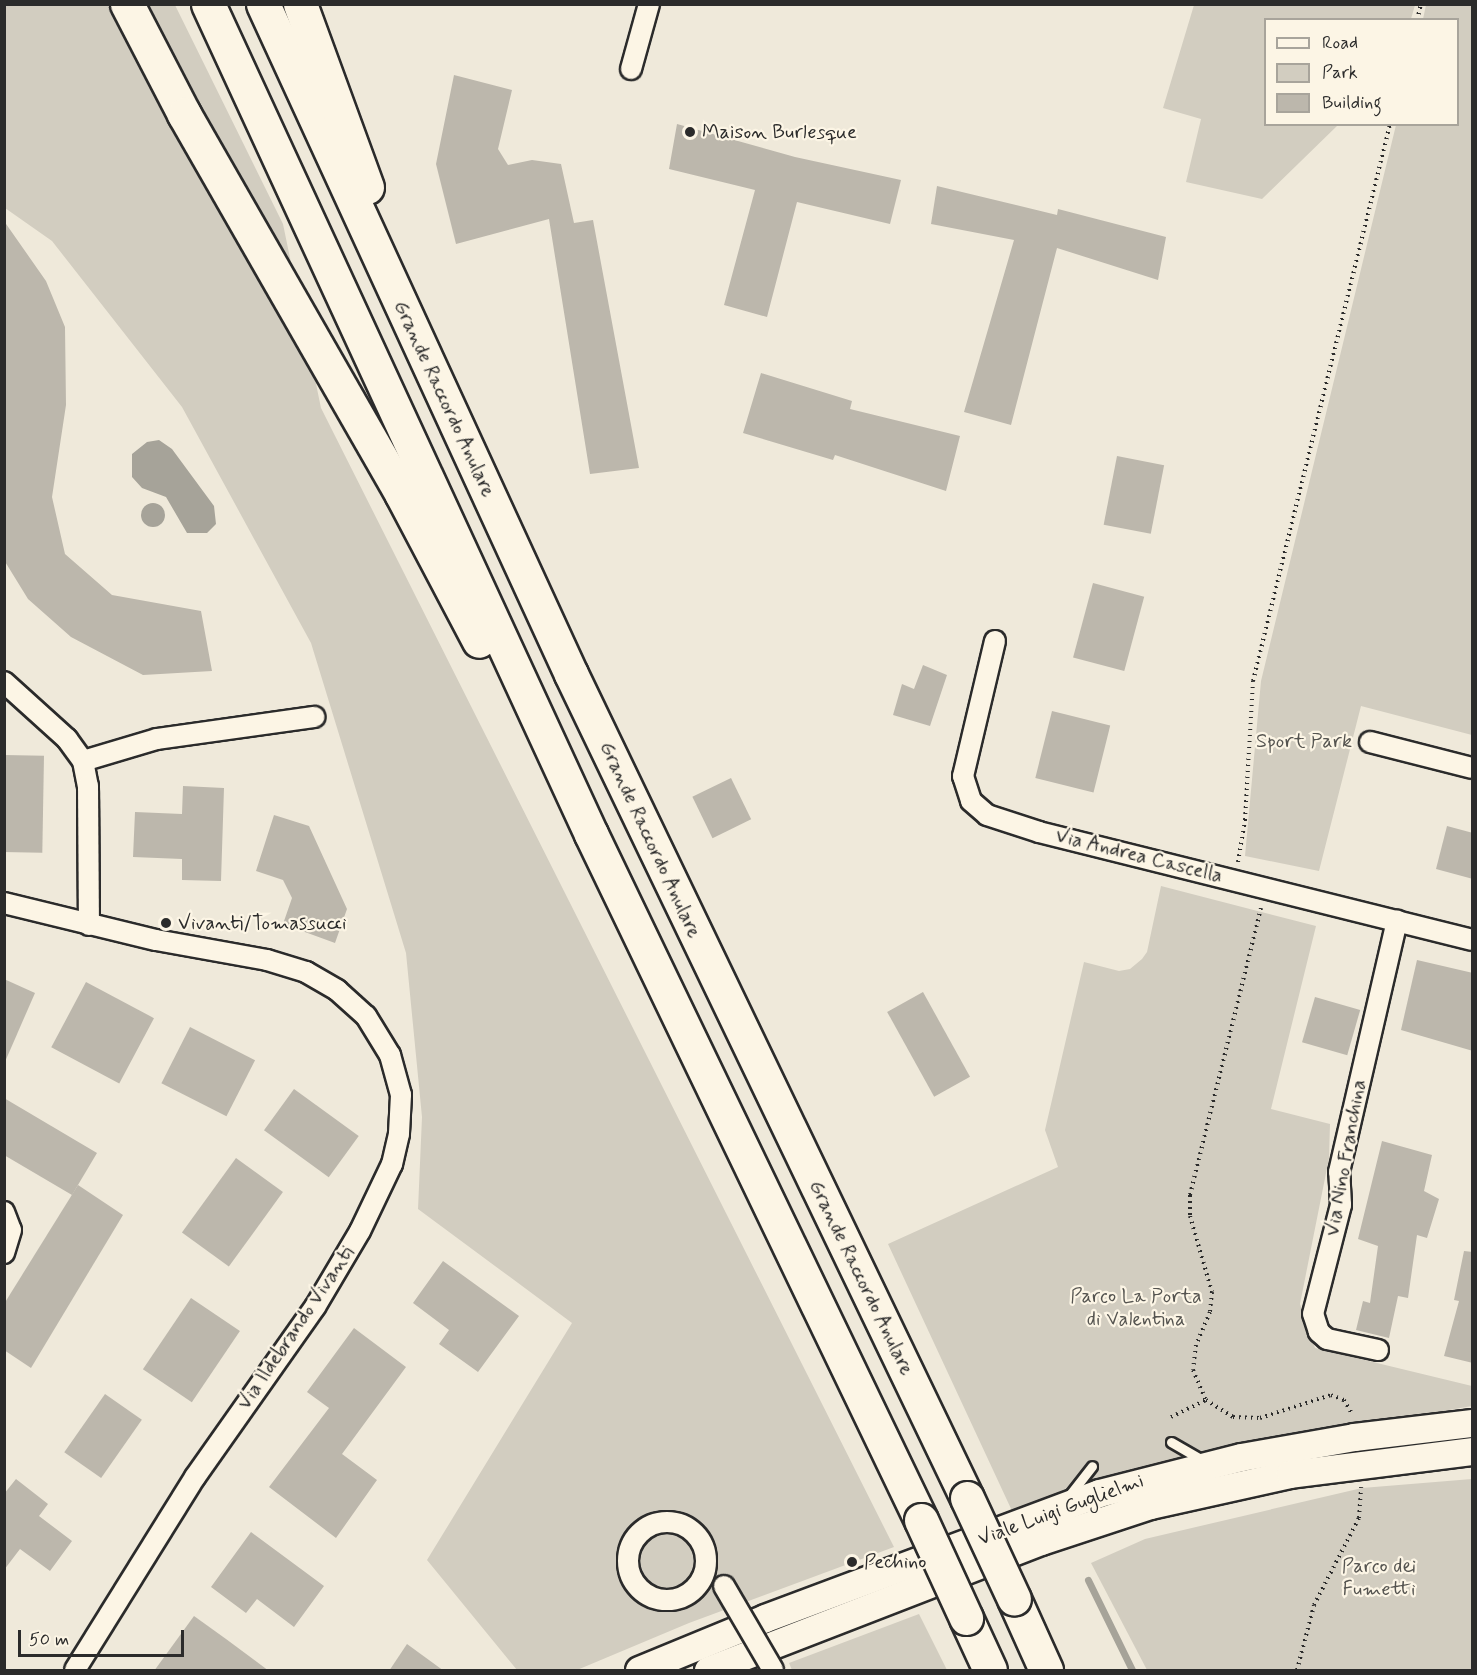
<!DOCTYPE html>
<style>
body{margin:0}
#map{position:relative;width:1477px;height:1675px;overflow:hidden;background:#efe9da;font-family:Mynerve,sans-serif}
div>[style]{position:absolute}
[style*='--x']{left:calc(var(--x)*1px);top:calc(var(--y)*1px);width:calc(var(--w)*1px);rotate:calc(var(--a)*1deg)}
.green>*{inset:0;background:#d2cdc0}
.water>*{inset:0;background:#a6a399}
.round{border-radius:50%}
.stream>*{height:7px;margin:-3.5px;padding:0 3.5px;transform-origin:3.5px;border-radius:3.5px;background:#a6a399}
.building>*{inset:0;background:#bcb7ac;transform-origin:0 0}
.path>*{height:4px;margin-top:-2px;transform-origin:0;background:repeating-linear-gradient(90deg,#2b2b2b 0 1.5px,transparent 0 6px)}
.roads{filter:drop-shadow(2px 0 #2b2b2b) drop-shadow(-2px 0 #2b2b2b) drop-shadow(0 2px #2b2b2b) drop-shadow(0 -2px #2b2b2b)}
.lane>*{height:9px;margin:-4.5px;padding:0 4.5px;transform-origin:4.5px;border-radius:4.5px;background:#fcf5e5}
.street>*{height:20px;margin:-10px;padding:0 10px;transform-origin:10px;border-radius:10px;background:#fcf5e5}
.street>.ring{margin:-10px;padding:0;box-sizing:content-box;background:none;border:20px solid #fcf5e5;border-radius:50%}
.secondary>*{height:27px;margin:-13.5px;padding:0 13.5px;transform-origin:13.5px;border-radius:13.5px;background:#fcf5e5}
.highway>*{height:33px;margin:-16.5px;padding:0 16.5px;transform-origin:16.5px;border-radius:16.5px;background:#fcf5e5}
.bridges{filter:drop-shadow(2px 0 #2b2b2b) drop-shadow(-2px 0 #2b2b2b) drop-shadow(0 2px #2b2b2b) drop-shadow(0 -2px #2b2b2b)}
.street-bridge>*{height:20px;margin:-10px;padding:0 10px;transform-origin:10px;border-radius:10px;background:#fcf5e5}
.highway-bridge>*{height:33px;margin:-16.5px;padding:0 16.5px;transform-origin:16.5px;border-radius:16.5px;background:#fcf5e5}
.dots>*{width:16px;height:16px;translate:-50% -50%;box-sizing:border-box;border:3px solid #fcf5e5;border-radius:50%}
span{translate:-50% -50%;white-space:nowrap;text-align:center;line-height:1.15;-webkit-text-stroke:4.5px #fcf5e5;paint-order:stroke}
.poi-label{font-size:20px;color:#2b2b2b}
.left{translate:0 -50%;text-align:left}
.street-label{font-size:20px;color:#2b2b2b}
.park-label{font-size:20px;color:#555450}
.frame{position:absolute;inset:0;border:6px solid #2b2b2b;pointer-events:none}
.legend{position:absolute;left:1264px;top:18px;width:195px;height:108px;box-sizing:border-box;background:#fcf5e5;border:2px solid #a8a49b;margin:0;padding:8px 10px;list-style:none;font-size:18px;color:#2b2b2b}
.legend li{display:flex;align-items:center;gap:12px;height:30px}
.legend b{width:30px;border:2px solid #a8a49b}
.scale{position:absolute;left:18px;top:1630px;width:166px;height:27px;box-sizing:border-box;border:3px solid #2b2b2b;border-top:0;padding-left:8px;font-size:18px;line-height:21px;white-space:nowrap;color:#2b2b2b;-webkit-text-stroke:4px #fcf5e5;paint-order:stroke}
</style>
<div id="map">
<div class="green">
<i style="clip-path:polygon(5px 5px,175px 5px,283px 224px,321px 408px,894px 1547px,689px 1623px,577px 1670px,517px 1670px,427px 1560px,572px 1323px,418px 1209px,422px 1117px,406px 953px,311px 643px,182px 407px,52px 241px,5px 208px)"></i>
<i style="clip-path:polygon(1194px 5px,1194px 4px,1415px 5px,1411px 19px,1266px 20px,1266px 124px,1338px 125px,1262px 199px,1186px 182px,1201px 119px,1163px 108px)"></i>
<i style="clip-path:polygon(1426px 5px,1472px 5px,1472px 735px,1361px 706px,1319px 871px,1245px 856px,1261px 681px,1396px 125px,1458px 124px,1458px 20px,1423px 19px)"></i>
<i style="clip-path:polygon(1161px 886px,1316px 926px,1271px 1109px,1330px 1124px,1329px 1158px,1300px 1304px,1315px 1348px,1472px 1386px,1472px 1406px,1264px 1442px,1013px 1513px,888px 1244px,1058px 1167px,1045px 1130px,1084px 962px,1119px 971px,1130px 969px,1142px 959px,1147px 952px)"></i>
<i style="clip-path:polygon(1472px 1479px,1472px 1670px,1147px 1670px,1091px 1563px,1145px 1539px,1362px 1488px)"></i>
<i style="clip-path:polygon(919px 1614px,947px 1670px,792px 1670px,789px 1663px)"></i>
</div>
<div class="water">
<i style="clip-path:polygon(159px 440px,172px 449px,214px 506px,216px 524px,207px 533px,187px 533px,166px 497px,142px 488px,132px 477px,132px 454px,147px 442px)"></i>
<i class="round" style="left:141px;top:503px;width:24px;height:24px"></i>
</div>
<div class="stream">
<i style="--x:1088;--y:1580;--w:100;--a:63.9"></i>
</div>
<div class="building">
<i style="clip-path:polygon(454px 75px,512px 90px,498px 149px,508px 165px,532px 160px,561px 164px,574px 223px,593px 220px,639px 468px,590px 474px,549px 219px,456px 244px,436px 164px)"></i>
<i style="clip-path:polygon(677px 124px,795px 157px,901px 180px,890px 224px,797px 202px,767px 317px,724px 305px,755px 190px,669px 169px)"></i>
<i style="clip-path:polygon(937px 186px,1057px 215px,1058px 209px,1166px 237px,1158px 280px,1057px 248px,1011px 425px,964px 412px,1014px 240px,931px 224px)"></i>
<i style="clip-path:polygon(4px 221px,46px 281px,65px 327px,66px 405px,52px 497px,65px 554px,112px 595px,201px 611px,212px 671px,143px 675px,71px 637px,28px 599px,4px 560px)"></i>
<i style="clip-path:polygon(761px 373px,852px 401px,850px 409px,960px 436px,946px 491px,835px 455px,833px 460px,743px 433px)"></i>
<i style="left:1117px;top:456px;width:48px;height:70px;rotate:11deg"></i>
<i style="left:1093px;top:583px;width:53px;height:77px;rotate:15deg"></i>
<i style="clip-path:polygon(923px 665px,947px 675px,930px 726px,893px 715px,902px 684px,914px 689px)"></i>
<i style="left:1052px;top:711px;width:60px;height:69px;rotate:14deg"></i>
<i style="left:4px;top:755px;width:40px;height:97px;rotate:1deg"></i>
<i style="left:731px;top:778px;width:46px;height:43px;rotate:64deg"></i>
<i style="clip-path:polygon(183px 786px,224px 788px,221px 881px,182px 880px,182px 859px,133px 857px,135px 812px,182px 814px)"></i>
<i style="clip-path:polygon(274px 815px,309px 826px,347px 909px,335px 943px,283px 924px,292px 898px,283px 880px,256px 871px)"></i>
<i style="clip-path:polygon(1447px 826px,1473px 833px,1473px 879px,1436px 869px)"></i>
<i style="clip-path:polygon(1417px 960px,1473px 973px,1473px 1051px,1401px 1030px)"></i>
<i style="clip-path:polygon(4px 979px,35px 993px,4px 1064px)"></i>
<i style="left:86px;top:982px;width:77px;height:74px;rotate:28deg"></i>
<i style="left:923px;top:992px;width:97px;height:41px;rotate:61deg"></i>
<i style="left:1315px;top:997px;width:47px;height:47px;rotate:16deg"></i>
<i style="left:190px;top:1027px;width:73px;height:63px;rotate:27deg"></i>
<i style="left:294px;top:1089px;width:80px;height:51px;rotate:36deg"></i>
<i style="clip-path:polygon(4px 1098px,97px 1153px,72px 1195px,4px 1155px)"></i>
<i style="clip-path:polygon(1382px 1141px,1432px 1155px,1424px 1191px,1439px 1199px,1427px 1238px,1417px 1235px,1408px 1298px,1398px 1296px,1389px 1338px,1356px 1330px,1363px 1301px,1370px 1303px,1378px 1246px,1358px 1239px)"></i>
<i style="left:236px;top:1158px;width:58px;height:92px;rotate:36deg"></i>
<i style="clip-path:polygon(78px 1185px,123px 1215px,31px 1368px,4px 1350px,4px 1304px)"></i>
<i style="clip-path:polygon(1464px 1251px,1473px 1252px,1473px 1363px,1444px 1356px,1459px 1301px,1454px 1300px)"></i>
<i style="clip-path:polygon(443px 1261px,519px 1316px,478px 1372px,439px 1344px,449px 1330px,413px 1303px)"></i>
<i style="left:191px;top:1298px;width:59px;height:86px;rotate:34deg"></i>
<i style="clip-path:polygon(354px 1328px,406px 1367px,342px 1454px,377px 1480px,336px 1538px,269px 1487px,329px 1408px,307px 1392px)"></i>
<i style="left:105px;top:1394px;width:45px;height:71px;rotate:35deg"></i>
<i style="clip-path:polygon(16px 1479px,48px 1504px,39px 1516px,72px 1541px,50px 1571px,20px 1549px,4px 1570px,4px 1494px)"></i>
<i style="clip-path:polygon(251px 1532px,324px 1586px,294px 1627px,257px 1599px,246px 1613px,211px 1587px)"></i>
<i style="clip-path:polygon(194px 1616px,226px 1639px,269px 1671px,154px 1671px)"></i>
<i style="clip-path:polygon(407px 1644px,444px 1671px,389px 1671px)"></i>
</div>
<div class="path">
<i style="--x:1417;--y:20;--w:16;--a:-76"></i>
<i style="--x:1238;--y:862;--w:43;--a:-80.5"></i>
<i style="--x:1245;--y:820;--w:139;--a:-86.7"></i>
<i style="--x:1253;--y:681;--w:574;--a:-76.18"></i>
<i style="--x:1261;--y:908;--w:296;--a:103.9"></i>
<i style="--x:1190;--y:1195;--w:21;--a:90"></i>
<i style="--x:1190;--y:1216;--w:79;--a:73.9"></i>
<i style="--x:1212;--y:1292;--w:20;--a:96"></i>
<i style="--x:1210;--y:1312;--w:36;--a:113"></i>
<i style="--x:1196;--y:1345;--w:25;--a:97"></i>
<i style="--x:1193;--y:1370;--w:33;--a:67"></i>
<i style="--x:1206;--y:1400;--w:32;--a:32"></i>
<i style="--x:1233;--y:1417;--w:27;--a:2"></i>
<i style="--x:1260;--y:1418;--w:75;--a:-17.9"></i>
<i style="--x:1331;--y:1395;--w:14;--a:21"></i>
<i style="--x:1344;--y:1400;--w:16;--a:60"></i>
<i style="--x:1171;--y:1417;--w:39;--a:-26"></i>
<i style="--x:1297;--y:1670;--w:67;--a:-75.3"></i>
<i style="--x:1314;--y:1605;--w:98;--a:-62.7"></i>
<i style="--x:1359;--y:1518;--w:31;--a:-86"></i>
</div>
<div class="roads">
<div class="lane">
<i style="--x:1171;--y:1442;--w:38;--a:30"></i>
<i style="--x:1068;--y:1497;--w:39;--a:-52"></i>
</div>
<div class="street">
<i style="--x:631;--y:69;--w:67;--a:-74.5"></i>
<i style="--x:995;--y:641;--w:139;--a:103.3"></i>
<i style="--x:963;--y:776;--w:26;--a:72"></i>
<i style="--x:971;--y:801;--w:21;--a:41"></i>
<i style="--x:987;--y:815;--w:55;--a:18.1"></i>
<i style="--x:1039;--y:832;--w:446;--a:14"></i>
<i style="--x:4;--y:682;--w:85;--a:42.1"></i>
<i style="--x:67;--y:739;--w:27;--a:54"></i>
<i style="--x:83;--y:761;--w:25;--a:79"></i>
<i style="--x:88;--y:786;--w:139;--a:89.6"></i>
<i style="--x:1370;--y:742;--w:105;--a:14.3"></i>
<i style="--x:83;--y:761;--w:77;--a:-16.6"></i>
<i style="--x:157;--y:739;--w:159;--a:-8"></i>
<i style="--x:4;--y:903;--w:156;--a:13.7"></i>
<i style="--x:156;--y:940;--w:113;--a:10.2"></i>
<i style="--x:267;--y:960;--w:41;--a:17.1"></i>
<i style="--x:306;--y:972;--w:36;--a:30"></i>
<i style="--x:337;--y:990;--w:39;--a:42"></i>
<i style="--x:366;--y:1016;--w:46;--a:58.4"></i>
<i style="--x:390;--y:1055;--w:41;--a:74.6"></i>
<i style="--x:401;--y:1095;--w:39;--a:93"></i>
<i style="--x:399;--y:1134;--w:31;--a:103"></i>
<i style="--x:392;--y:1164;--w:74;--a:115.5"></i>
<i style="--x:360;--y:1231;--w:88;--a:120.6"></i>
<i style="--x:315;--y:1307;--w:208;--a:125.2"></i>
<i style="--x:195;--y:1477;--w:227;--a:121.9"></i>
<i style="--x:4;--y:1212;--w:19;--a:69"></i>
<i style="--x:11;--y:1230;--w:24;--a:107"></i>
<i style="--x:1378;--y:1350;--w:52;--a:-167.8"></i>
<i style="--x:1327;--y:1339;--w:11;--a:-139"></i>
<i style="--x:1319;--y:1332;--w:19;--a:-108"></i>
<i style="--x:1313;--y:1314;--w:113;--a:-75.6"></i>
<i style="--x:1341;--y:1205;--w:33;--a:-93"></i>
<i style="--x:1339;--y:1172;--w:258;--a:-77"></i>
<i class="ring" style="left:628px;top:1522px;width:58px;height:58px"></i>
</div>
<div class="secondary">
<i style="--x:639;--y:1670;--w:136;--a:-22.4"></i>
<i style="--x:765;--y:1618;--w:357;--a:-20.5"></i>
<i style="--x:1099;--y:1493;--w:146;--a:-14.2"></i>
<i style="--x:1241;--y:1457;--w:115;--a:-10"></i>
<i style="--x:1354;--y:1437;--w:119;--a:-6.8"></i>
<i style="--x:708;--y:1670;--w:357;--a:-21.2"></i>
<i style="--x:1041;--y:1541;--w:115;--a:-18.3"></i>
<i style="--x:1150;--y:1505;--w:143;--a:-12.5"></i>
<i style="--x:1290;--y:1474;--w:183;--a:-7.2"></i>
</div>
<div class="highway">
<i style="--x:127;--y:4;--w:124;--a:62.6"></i>
<i style="--x:184;--y:114;--w:437;--a:60.2"></i>
<i style="--x:401;--y:493;--w:167;--a:62.2"></i>
<i style="--x:208;--y:4;--w:914;--a:65.23"></i>
<i style="--x:591;--y:834;--w:761;--a:64.31"></i>
<i style="--x:263;--y:4;--w:737;--a:65.31"></i>
<i style="--x:571;--y:674;--w:914;--a:64.33"></i>
<i style="--x:300;--y:4;--w:195;--a:69.9"></i>
<i style="--x:1014;--y:1599;--w:78;--a:65.7"></i>
<i style="--x:966;--y:1618;--w:57;--a:65.2"></i>
</div>
</div>
<div class="bridges">
<div class="street-bridge">
<i style="--x:724;--y:1586;--w:97;--a:59.7"></i>
</div>
<div class="highway-bridge">
<i style="--x:967;--y:1498;--w:111;--a:65"></i>
<i style="--x:921;--y:1520;--w:108;--a:65.3"></i>
</div>
</div>
<div class="dots">
<i style="left:690px;top:132px;background:#2b2b2b"></i>
<i style="left:166px;top:923px;background:#2b2b2b"></i>
<i style="left:852px;top:1562px;background:#2b2b2b"></i>
</div>
<div class="poi-label">
<span class="left" style="left:702px;top:132px">Maison Burlesque</span>
<span class="left" style="left:178px;top:923px">Vivanti/Tomassucci</span>
<span class="left" style="left:864px;top:1562px">Pechino</span>
</div>
<div class="street-label">
<span style="left:444px;top:399px;rotate:65deg">Grande Raccordo Anulare</span>
<span style="left:650px;top:840px;rotate:65deg">Grande Raccordo Anulare</span>
<span style="left:1139px;top:856px;rotate:14deg">Via Andrea Cascella</span>
<span style="left:1346px;top:1158px;rotate:-80deg">Via Nino Franchina</span>
<span style="left:861px;top:1278px;rotate:64deg">Grande Raccordo Anulare</span>
<span style="left:296px;top:1328px;rotate:-56deg">Via Ildebrando Vivanti</span>
<span style="left:1061px;top:1510px;rotate:-20deg">Viale Luigi Guglielmi</span>
</div>
<div class="park-label">
<span style="left:1304px;top:741px">Sport Park</span>
<span style="left:1136px;top:1308px">Parco La Porta<br>di Valentina</span>
<span style="left:1379px;top:1578px">Parco dei<br>Fumetti</span>
</div>
<div class="frame"></div>
<ul class="legend">
<li><b style="height:8px;background:#fcf5e5"></b>Road</li>
<li><b style="height:16px;background:#d2cdc0"></b>Park</li>
<li><b style="height:16px;background:#bcb7ac"></b>Building</li>
</ul>
<div class="scale">50 m</div>
</div>
